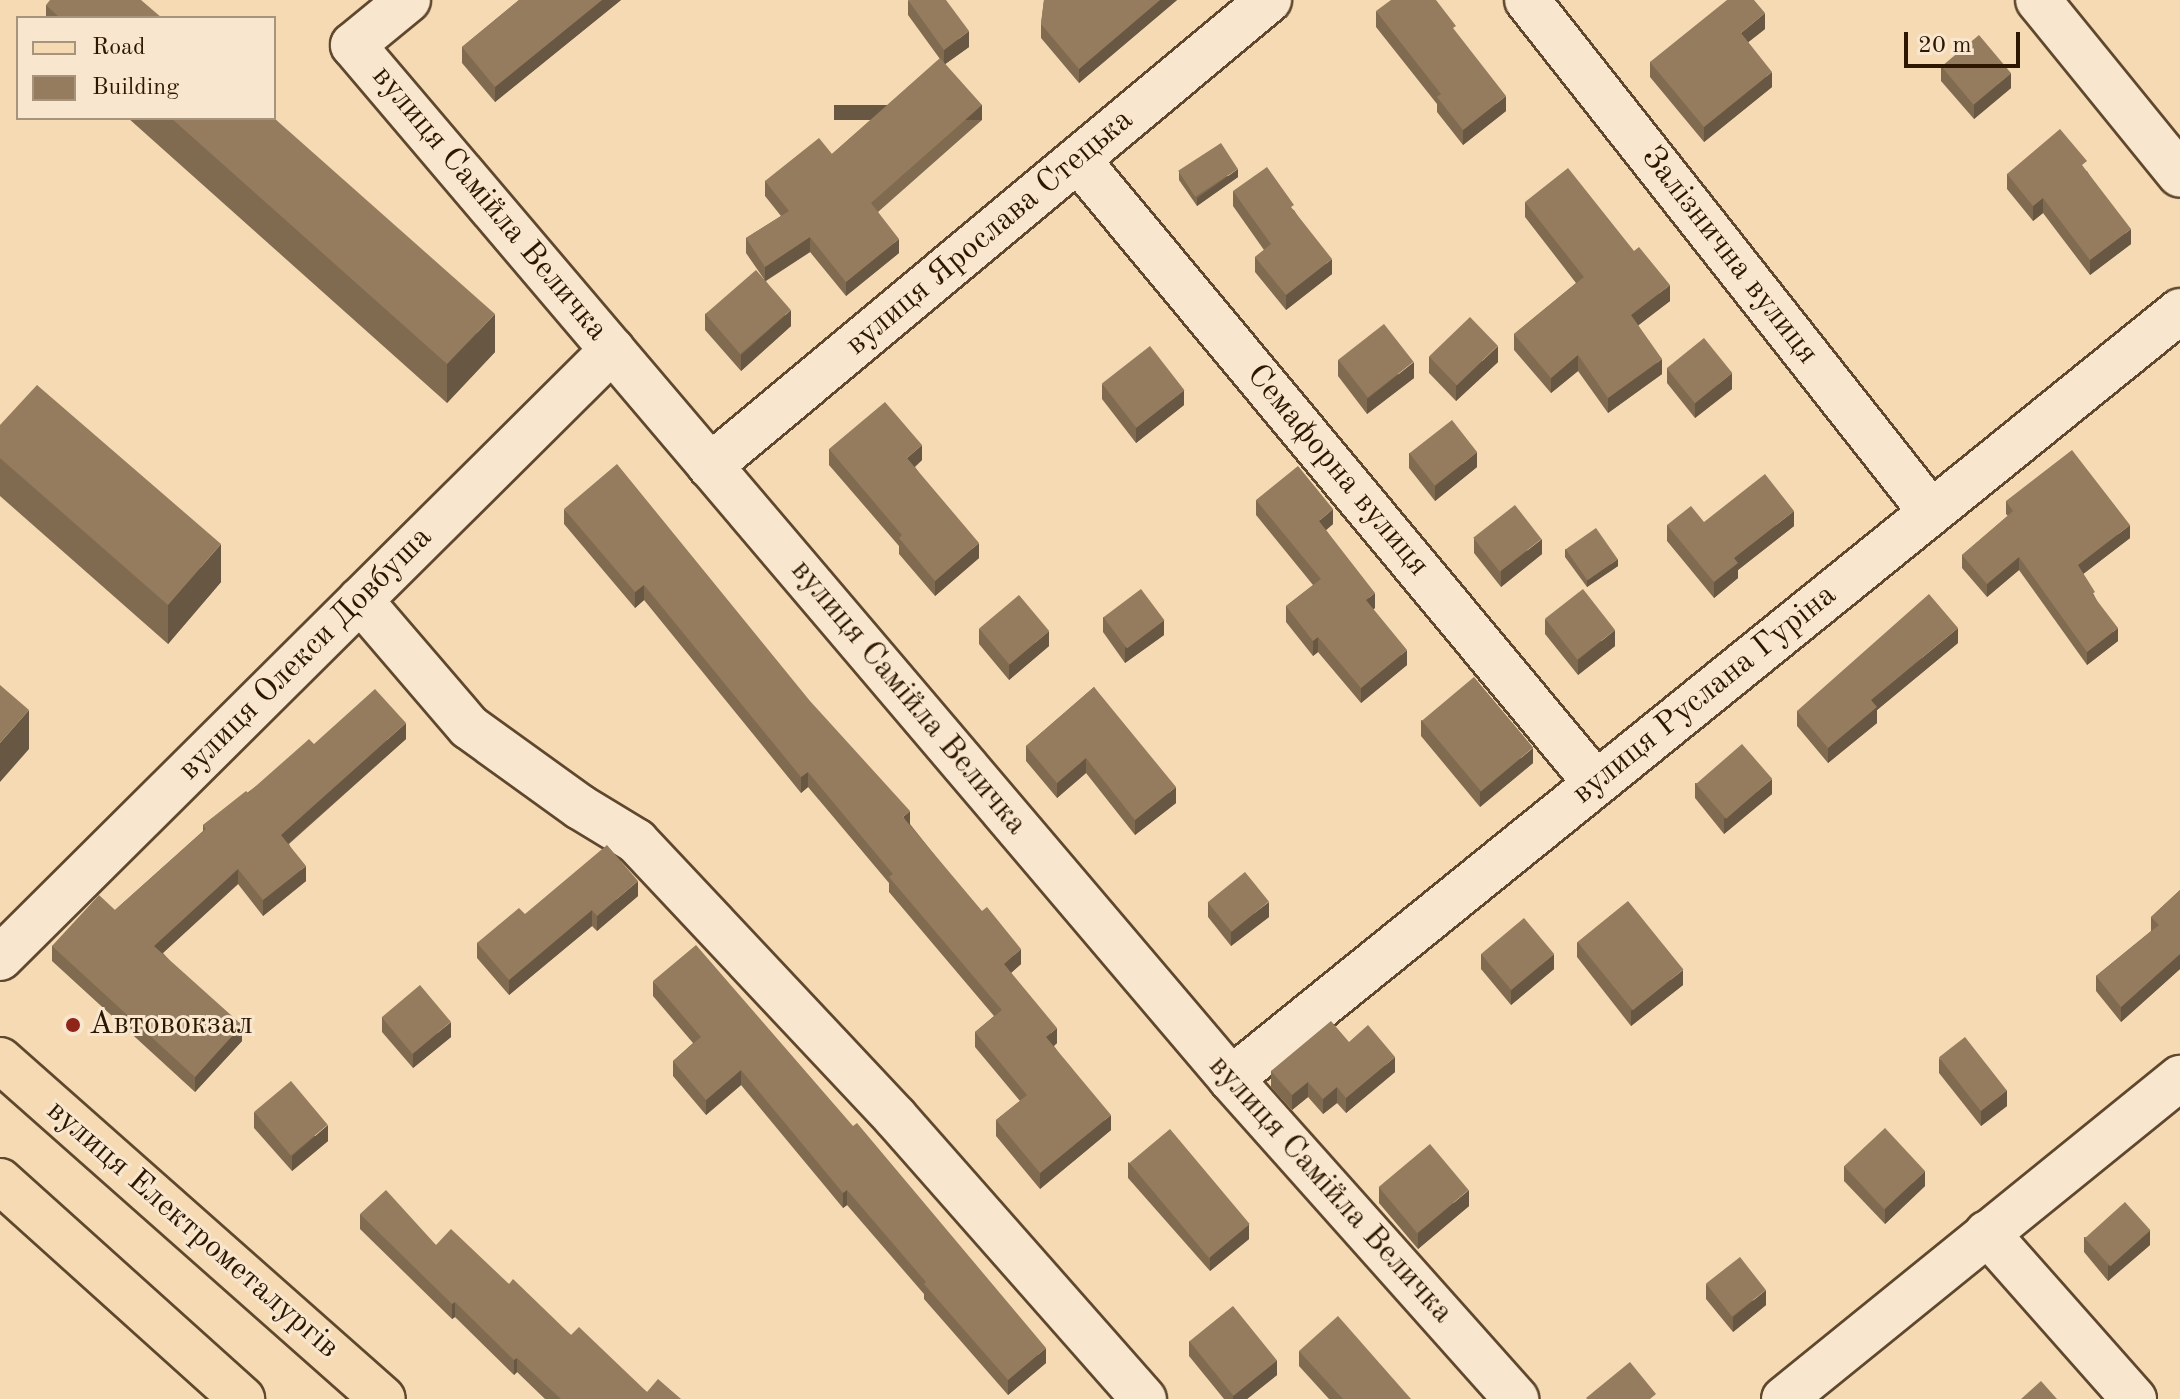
<!DOCTYPE html>
<meta charset="utf-8">
<style>
body{margin:0}
#map{position:relative;width:2180px;height:1399px;overflow:hidden;background:#f5dab3;font-family:"Old Standard TT",serif}
div>[style]{position:absolute}
[style*='--x']{left:calc(var(--x)*1px);top:calc(var(--y)*1px);width:calc(var(--w)*1px);rotate:calc(var(--a)*1deg)}
.roads{filter:drop-shadow(2px 0 #5f482e) drop-shadow(-2px 0 #5f482e) drop-shadow(0 2px #5f482e) drop-shadow(0 -2px #5f482e)}
.minor>*{height:44px;margin:-22px;padding:0 22px;transform-origin:22px;border-radius:22px;background:#f8e7ce}
.major>*{height:44px;margin:-22px;padding:0 22px;transform-origin:22px;border-radius:22px;background:#f5dab3}
.wall>*{inset:0;background:#806b51}
.shaded-wall>*{inset:0;background:#685742;transform-origin:0 0}
.building>*{inset:0;background:#957c5e;transform-origin:0 0}
.dots>*{width:22px;height:22px;translate:-50% -50%;box-sizing:border-box;border:4px solid #f8e7ce;border-radius:50%}
span{translate:-50% -50%;white-space:nowrap;text-align:center;line-height:1.15;-webkit-text-stroke:6px #f8e7ce;paint-order:stroke}
.street-label{font-size:32px;color:#2d1701}
.poi-label{font-size:32px;color:#2d1701}
.left{translate:0 -50%;text-align:left}
.legend{position:absolute;left:16px;top:16px;width:260px;height:104px;box-sizing:border-box;background:#f8e7ce;border:2px solid #a7947c;margin:0;padding:10px 14px;list-style:none;font-size:24px;color:#2d1701}
.legend li{display:flex;align-items:center;gap:16px;height:40px}
.legend b{width:40px;border:2px solid #a7947c}
.scale{position:absolute;left:1904px;top:32px;width:116px;height:36px;box-sizing:border-box;border:4px solid #2d1701;border-top:0;padding-left:10px;font-size:24px;line-height:28px;white-space:nowrap;color:#2d1701;-webkit-text-stroke:6px #f8e7ce;paint-order:stroke}
</style>
<div id="map">
<div class="roads">
<div class="minor">
<i style="--x:408;--y:0;--w:71;--a:140.7"></i>
<i style="--x:353;--y:45;--w:1356;--a:49.66"></i>
<i style="--x:1231;--y:1079;--w:429;--a:48.3"></i>
<i style="--x:1527;--y:0;--w:652;--a:51.72"></i>
<i style="--x:2038;--y:0;--w:225;--a:50.9"></i>
<i style="--x:1078;--y:160;--w:810;--a:50.26"></i>
<i style="--x:710;--y:466;--w:728;--a:-39.82"></i>
<i style="--x:360;--y:600;--w:167;--a:49.4"></i>
<i style="--x:469;--y:727;--w:137;--a:35.8"></i>
<i style="--x:580;--y:807;--w:66;--a:31.3"></i>
<i style="--x:636;--y:841;--w:380;--a:46.8"></i>
<i style="--x:896;--y:1118;--w:375;--a:48.6"></i>
<i style="--x:0;--y:958;--w:863;--a:-44.81"></i>
<i style="--x:1231;--y:1079;--w:1221;--a:-38.98"></i>
<i style="--x:1987;--y:1233;--w:222;--a:48.5"></i>
<i style="--x:1784;--y:1399;--w:510;--a:-39.03"></i>
</div>
<div class="major">
<i style="--x:0;--y:1060;--w:511;--a:41.51"></i>
<i style="--x:0;--y:1181;--w:326;--a:42"></i>
</div>
</div>
<div class="wall">
<i style="clip-path:polygon(519px 0,621px 0,495px 102px,462px 63px,462px 47px)"></i>
<i style="clip-path:polygon(908px 0,969px 47px,945px 64px,982px 120px,878px 212px,899px 253px,846px 296px,810px 252px,766px 281px,791px 326px,741px 371px,705px 330px,705px 314px,764px 279px,746px 253px,746px 238px,781px 216px,765px 196px,765px 181px,832px 154px,940px 59px,908px 15px)"></i>
<i style="clip-path:polygon(1044px 0,1177px 0,1079px 83px,1041px 38px,1041px 24px)"></i>
<i style="clip-path:polygon(46px 5px,162px 18px,46px 18px)"></i>
<i style="clip-path:polygon(1376px 11px,1506px 111px,1463px 145px,1437px 112px,1437px 104px,1376px 27px)"></i>
<i style="clip-path:polygon(1765px 29px,1748px 42px,1772px 87px,1704px 142px,1650px 77px,1650px 62px)"></i>
<i style="clip-path:polygon(1941px 66px,2011px 88px,1974px 119px,1941px 81px)"></i>
<i style="clip-path:polygon(128px 118px,274px 118px,495px 352px,447px 403px)"></i>
<i style="clip-path:polygon(2087px 171px,2131px 244px,2090px 275px,2043px 213px,2033px 221px,2007px 189px,2007px 174px)"></i>
<i style="clip-path:polygon(1179px 172px,1238px 177px,1197px 206px,1179px 180px)"></i>
<i style="clip-path:polygon(1233px 191px,1294px 210px,1332px 274px,1286px 310px,1255px 272px,1255px 257px,1264px 250px,1233px 206px)"></i>
<i style="clip-path:polygon(1525px 202px,1670px 301px,1638px 325px,1662px 374px,1608px 413px,1578px 371px,1551px 393px,1514px 350px,1514px 334px,1576px 283px,1525px 217px)"></i>
<i style="clip-path:polygon(1429px 357px,1498px 362px,1456px 401px,1429px 373px)"></i>
<i style="clip-path:polygon(1338px 360px,1414px 378px,1367px 414px,1338px 376px)"></i>
<i style="clip-path:polygon(1667px 368px,1732px 389px,1695px 418px,1667px 383px)"></i>
<i style="clip-path:polygon(1102px 384px,1184px 405px,1136px 443px,1102px 399px)"></i>
<i style="clip-path:polygon(0 425px,221px 582px,168px 644px,0 496px)"></i>
<i style="clip-path:polygon(829px 449px,922px 460px,915px 467px,979px 558px,935px 596px,899px 554px,899px 546px,829px 465px)"></i>
<i style="clip-path:polygon(1409px 453px,1477px 467px,1435px 501px,1409px 468px)"></i>
<i style="clip-path:polygon(1256px 500px,1333px 524px,1326px 530px,1375px 608px,1373px 609px,1407px 665px,1361px 703px,1318px 652px,1313px 656px,1286px 622px,1286px 606px,1313px 585px,1256px 515px)"></i>
<i style="clip-path:polygon(2006px 501px,2130px 538px,2083px 574px,2118px 641px,2087px 665px,2019px 570px,1987px 597px,1962px 568px,1962px 555px,2008px 516px,2006px 514px)"></i>
<i style="clip-path:polygon(564px 509px,910px 824px,1021px 964px,1011px 973px,1057px 1043px,1054px 1046px,1111px 1130px,1040px 1189px,996px 1136px,996px 1120px,1020px 1101px,975px 1047px,975px 1032px,994px 1016px,889px 892px,889px 883px,808px 787px,801px 793px,644px 600px,635px 608px,564px 524px)"></i>
<i style="clip-path:polygon(1704px 522px,1794px 526px,1738px 570px,1738px 578px,1714px 598px,1667px 541px,1667px 525px)"></i>
<i style="clip-path:polygon(1474px 538px,1542px 554px,1501px 587px,1474px 553px)"></i>
<i style="clip-path:polygon(1565px 549px,1618px 566px,1587px 587px,1565px 557px)"></i>
<i style="clip-path:polygon(1103px 617px,1164px 635px,1125px 663px,1103px 632px)"></i>
<i style="clip-path:polygon(1545px 619px,1615px 646px,1578px 675px,1545px 634px)"></i>
<i style="clip-path:polygon(979px 629px,1049px 646px,1009px 680px,979px 644px)"></i>
<i style="clip-path:polygon(1958px 643px,1877px 710px,1877px 723px,1828px 763px,1797px 726px,1797px 711px)"></i>
<i style="clip-path:polygon(1094px 687px,1176px 803px,1135px 835px,1086px 773px,1057px 798px,1026px 761px,1026px 746px)"></i>
<i style="clip-path:polygon(1421px 720px,1533px 763px,1480px 807px,1421px 736px)"></i>
<i style="clip-path:polygon(406px 739px,289px 844px,306px 881px,263px 916px,238px 884px,163px 953px,242px 1041px,195px 1092px,52px 961px,52px 946px,115px 910px,203px 831px,203px 825px,314px 744px)"></i>
<i style="clip-path:polygon(1695px 783px,1772px 794px,1724px 834px,1695px 798px)"></i>
<i style="clip-path:polygon(2180px 890px,2180px 969px,2121px 1022px,2096px 991px,2096px 976px,2151px 931px,2151px 917px)"></i>
<i style="clip-path:polygon(638px 896px,597px 931px,592px 926px,509px 995px,477px 958px,477px 943px,525px 914px)"></i>
<i style="clip-path:polygon(1208px 902px,1269px 917px,1231px 946px,1208px 917px)"></i>
<i style="clip-path:polygon(1577px 942px,1683px 985px,1631px 1026px,1577px 957px)"></i>
<i style="clip-path:polygon(1481px 954px,1554px 969px,1511px 1005px,1481px 969px)"></i>
<i style="clip-path:polygon(653px 981px,1046px 1363px,1008px 1395px,924px 1299px,924px 1294px,847px 1205px,843px 1208px,741px 1085px,706px 1115px,673px 1076px,673px 1061px,693px 1043px,653px 996px)"></i>
<i style="clip-path:polygon(382px 1017px,451px 1037px,413px 1068px,382px 1032px)"></i>
<i style="clip-path:polygon(1349px 1042px,1395px 1072px,1346px 1113px,1337px 1103px,1323px 1114px,1308px 1097px,1292px 1110px,1271px 1087px,1271px 1071px)"></i>
<i style="clip-path:polygon(1939px 1058px,2007px 1106px,1981px 1126px,1939px 1073px)"></i>
<i style="clip-path:polygon(254px 1112px,328px 1141px,292px 1171px,254px 1128px)"></i>
<i style="clip-path:polygon(1128px 1162px,1249px 1239px,1210px 1271px,1128px 1178px)"></i>
<i style="clip-path:polygon(1844px 1166px,1925px 1186px,1885px 1224px,1844px 1181px)"></i>
<i style="clip-path:polygon(1379px 1187px,1469px 1206px,1418px 1249px,1379px 1203px)"></i>
<i style="clip-path:polygon(360px 1214px,436px 1245px,509px 1284px,571px 1335px,647px 1392px,681px 1399px,545px 1399px,517px 1372px,514px 1375px,455px 1317px,452px 1319px,360px 1229px)"></i>
<i style="clip-path:polygon(2084px 1237px,2150px 1245px,2108px 1281px,2084px 1252px)"></i>
<i style="clip-path:polygon(1706px 1284px,1766px 1305px,1733px 1332px,1706px 1299px)"></i>
<i style="clip-path:polygon(1189px 1341px,1277px 1375px,1247px 1399px,1224px 1399px,1189px 1356px)"></i>
<i style="clip-path:polygon(1299px 1351px,1411px 1399px,1329px 1399px,1299px 1366px)"></i>
</div>
<div class="shaded-wall">
<i style="clip-path:polygon(602px 0,621px 0,495px 102px,495px 87px)"></i>
<i style="clip-path:polygon(1160px 0,1177px 0,1079px 83px,1079px 69px)"></i>
<i style="clip-path:polygon(1765px 13px,1765px 29px,1741px 48px,1741px 33px)"></i>
<i style="clip-path:polygon(969px 31px,969px 47px,944px 65px,944px 50px)"></i>
<i style="clip-path:polygon(1772px 72px,1772px 87px,1704px 142px,1704px 127px)"></i>
<i style="clip-path:polygon(2011px 73px,2011px 88px,1974px 119px,1974px 104px)"></i>
<i style="clip-path:polygon(1506px 96px,1506px 111px,1463px 145px,1463px 130px)"></i>
<i style="left:982px;top:105px;width:15px;height:148px;rotate:90deg"></i>
<i style="clip-path:polygon(1238px 169px,1238px 177px,1197px 206px,1197px 198px)"></i>
<i style="clip-path:polygon(2043px 198px,2043px 213px,2033px 221px,2033px 206px)"></i>
<i style="clip-path:polygon(2131px 229px,2131px 244px,2090px 275px,2090px 260px)"></i>
<i style="clip-path:polygon(810px 237px,810px 252px,765px 281px,765px 267px)"></i>
<i style="clip-path:polygon(899px 239px,899px 253px,846px 296px,846px 282px)"></i>
<i style="clip-path:polygon(1332px 259px,1332px 274px,1286px 310px,1286px 295px)"></i>
<i style="clip-path:polygon(1670px 285px,1670px 301px,1631px 331px,1631px 315px)"></i>
<i style="clip-path:polygon(791px 310px,791px 326px,741px 371px,741px 355px)"></i>
<i style="clip-path:polygon(495px 314px,495px 352px,447px 403px,447px 364px)"></i>
<i style="clip-path:polygon(1498px 346px,1498px 362px,1456px 401px,1456px 386px)"></i>
<i style="clip-path:polygon(1578px 355px,1578px 371px,1551px 393px,1551px 378px)"></i>
<i style="clip-path:polygon(1662px 359px,1662px 374px,1608px 413px,1608px 398px)"></i>
<i style="clip-path:polygon(1414px 362px,1414px 378px,1367px 414px,1367px 399px)"></i>
<i style="clip-path:polygon(1732px 373px,1732px 389px,1695px 418px,1695px 403px)"></i>
<i style="clip-path:polygon(1184px 390px,1184px 405px,1136px 443px,1136px 428px)"></i>
<i style="clip-path:polygon(922px 445px,922px 460px,907px 473px,907px 458px)"></i>
<i style="clip-path:polygon(1477px 452px,1477px 467px,1435px 501px,1435px 486px)"></i>
<i style="clip-path:polygon(1333px 509px,1333px 524px,1319px 536px,1319px 521px)"></i>
<i style="clip-path:polygon(1794px 511px,1794px 526px,1738px 570px,1738px 578px,1714px 598px,1714px 582px,1734px 558px)"></i>
<i style="clip-path:polygon(2130px 525px,2130px 538px,2078px 578px,2078px 565px)"></i>
<i style="clip-path:polygon(1542px 539px,1542px 554px,1501px 587px,1501px 571px)"></i>
<i style="clip-path:polygon(979px 543px,979px 558px,935px 596px,935px 581px)"></i>
<i style="clip-path:polygon(221px 544px,221px 582px,168px 644px,168px 605px)"></i>
<i style="clip-path:polygon(2019px 557px,2019px 570px,1987px 597px,1987px 584px)"></i>
<i style="clip-path:polygon(1618px 559px,1618px 566px,1587px 587px,1587px 580px)"></i>
<i style="clip-path:polygon(644px 585px,644px 600px,635px 608px,635px 592px)"></i>
<i style="clip-path:polygon(1375px 593px,1375px 608px,1366px 615px,1366px 600px)"></i>
<i style="clip-path:polygon(1164px 620px,1164px 635px,1125px 663px,1125px 647px)"></i>
<i style="clip-path:polygon(1958px 628px,1958px 643px,1877px 710px,1877px 723px,1828px 763px,1828px 748px,1871px 700px)"></i>
<i style="clip-path:polygon(2118px 628px,2118px 641px,2087px 665px,2087px 652px)"></i>
<i style="clip-path:polygon(1615px 630px,1615px 646px,1578px 675px,1578px 660px)"></i>
<i style="clip-path:polygon(1049px 631px,1049px 646px,1009px 680px,1009px 665px)"></i>
<i style="clip-path:polygon(1318px 637px,1318px 652px,1313px 656px,1313px 641px)"></i>
<i style="clip-path:polygon(1407px 650px,1407px 665px,1361px 703px,1361px 688px)"></i>
<i style="clip-path:polygon(29px 710px,29px 749px,0 782px,0 743px)"></i>
<i style="clip-path:polygon(406px 723px,406px 739px,281px 850px,281px 835px)"></i>
<i style="clip-path:polygon(1533px 748px,1533px 763px,1480px 807px,1480px 792px)"></i>
<i style="clip-path:polygon(1086px 758px,1086px 773px,1057px 798px,1057px 783px)"></i>
<i style="clip-path:polygon(808px 772px,808px 787px,801px 793px,801px 777px)"></i>
<i style="clip-path:polygon(1772px 779px,1772px 794px,1724px 834px,1724px 819px)"></i>
<i style="clip-path:polygon(1176px 787px,1176px 803px,1135px 835px,1135px 820px)"></i>
<i style="clip-path:polygon(910px 811px,910px 827px,903px 817px)"></i>
<i style="clip-path:polygon(306px 866px,306px 881px,263px 916px,263px 900px)"></i>
<i style="clip-path:polygon(238px 869px,238px 884px,154px 961px,154px 946px)"></i>
<i style="clip-path:polygon(638px 881px,638px 896px,597px 931px,597px 916px)"></i>
<i style="clip-path:polygon(1269px 902px,1269px 917px,1231px 946px,1231px 931px)"></i>
<i style="clip-path:polygon(592px 910px,592px 926px,509px 995px,509px 980px)"></i>
<i style="clip-path:polygon(1021px 949px,1021px 964px,1004px 979px,1004px 964px)"></i>
<i style="clip-path:polygon(1554px 954px,1554px 969px,1511px 1005px,1511px 989px)"></i>
<i style="clip-path:polygon(2180px 954px,2180px 969px,2121px 1022px,2121px 1007px)"></i>
<i style="clip-path:polygon(1683px 970px,1683px 985px,1631px 1026px,1631px 1011px)"></i>
<i style="clip-path:polygon(451px 1022px,451px 1037px,413px 1068px,413px 1053px)"></i>
<i style="clip-path:polygon(242px 1025px,242px 1041px,195px 1092px,195px 1077px)"></i>
<i style="clip-path:polygon(1057px 1028px,1057px 1043px,1046px 1052px,1046px 1037px)"></i>
<i style="clip-path:polygon(1395px 1057px,1395px 1072px,1346px 1113px,1346px 1098px)"></i>
<i style="clip-path:polygon(741px 1070px,741px 1085px,706px 1115px,706px 1100px)"></i>
<i style="clip-path:polygon(1308px 1082px,1308px 1097px,1292px 1110px,1292px 1095px)"></i>
<i style="clip-path:polygon(1337px 1087px,1337px 1103px,1323px 1114px,1323px 1099px)"></i>
<i style="clip-path:polygon(2007px 1090px,2007px 1106px,1981px 1126px,1981px 1111px)"></i>
<i style="clip-path:polygon(1111px 1115px,1111px 1130px,1040px 1189px,1040px 1173px)"></i>
<i style="clip-path:polygon(328px 1125px,328px 1141px,292px 1171px,292px 1156px)"></i>
<i style="clip-path:polygon(1925px 1171px,1925px 1186px,1885px 1224px,1885px 1209px)"></i>
<i style="clip-path:polygon(847px 1190px,847px 1205px,843px 1208px,843px 1193px)"></i>
<i style="clip-path:polygon(1469px 1190px,1469px 1206px,1418px 1249px,1418px 1233px)"></i>
<i style="clip-path:polygon(1249px 1224px,1249px 1239px,1210px 1271px,1210px 1256px)"></i>
<i style="clip-path:polygon(2150px 1230px,2150px 1245px,2108px 1281px,2108px 1266px)"></i>
<i style="clip-path:polygon(1766px 1290px,1766px 1305px,1733px 1332px,1733px 1317px)"></i>
<i style="clip-path:polygon(455px 1302px,455px 1317px,452px 1319px,452px 1304px)"></i>
<i style="clip-path:polygon(1046px 1348px,1046px 1363px,1008px 1395px,1008px 1380px)"></i>
<i style="clip-path:polygon(517px 1358px,517px 1372px,514px 1375px,514px 1360px)"></i>
<i style="clip-path:polygon(1277px 1360px,1277px 1375px,1247px 1399px,1233px 1399px,1233px 1395px)"></i>
</div>
<div class="building">
<i style="clip-path:polygon(50px 0,141px 0,162px 18px,60px 18px,46px 5px)"></i>
<i style="clip-path:polygon(519px 0,602px 0,495px 87px,462px 47px)"></i>
<i style="clip-path:polygon(908px 0,946px 0,969px 31px,944px 50px)"></i>
<i style="clip-path:polygon(1044px 0,1160px 0,1079px 69px,1041px 24px)"></i>
<i style="clip-path:polygon(1391px 0,1436px 0,1456px 26px,1453px 28px,1506px 96px,1463px 130px,1437px 97px,1441px 94px,1376px 11px)"></i>
<i style="clip-path:polygon(1727px 0,1754px 0,1765px 13px,1741px 33px,1772px 72px,1704px 127px,1650px 62px)"></i>
<i style="left:1979px;top:35px;width:50px;height:49px;rotate:50deg"></i>
<i style="clip-path:polygon(940px 58px,982px 105px,871px 203px,899px 239px,846px 282px,810px 237px,765px 267px,746px 238px,789px 211px,765px 181px,819px 138px,832px 154px)"></i>
<i style="clip-path:polygon(171px 118px,274px 118px,495px 314px,447px 364px)"></i>
<i style="clip-path:polygon(2060px 129px,2087px 161px,2082px 165px,2131px 229px,2090px 260px,2043px 198px,2033px 206px,2007px 174px)"></i>
<i style="left:1221px;top:143px;width:31px;height:51px;rotate:57deg"></i>
<i style="clip-path:polygon(1267px 167px,1294px 205px,1291px 207px,1332px 259px,1286px 295px,1255px 257px,1271px 244px,1233px 191px)"></i>
<i style="clip-path:polygon(1568px 168px,1634px 251px,1639px 247px,1670px 285px,1631px 315px,1662px 359px,1608px 398px,1578px 355px,1551px 378px,1514px 334px,1584px 277px,1525px 202px)"></i>
<i style="left:756px;top:270px;width:53px;height:67px;rotate:49deg"></i>
<i style="left:1470px;top:317px;width:40px;height:57px;rotate:46deg"></i>
<i style="left:1384px;top:324px;width:48px;height:58px;rotate:52deg"></i>
<i style="left:1704px;top:338px;width:45px;height:48px;rotate:51deg"></i>
<i style="left:1150px;top:346px;width:56px;height:61px;rotate:52deg"></i>
<i style="clip-path:polygon(37px 385px,221px 544px,168px 605px,0 458px,0 425px)"></i>
<i style="clip-path:polygon(885px 402px,922px 445px,907px 458px,979px 543px,935px 581px,899px 538px,902px 535px,829px 449px)"></i>
<i style="left:1452px;top:420px;width:41px;height:54px;rotate:52deg"></i>
<i style="clip-path:polygon(2072px 450px,2130px 525px,2078px 565px,2095px 592px,2092px 594px,2118px 628px,2087px 652px,2019px 557px,1987px 584px,1962px 555px,2013px 511px,2006px 501px)"></i>
<i style="clip-path:polygon(617px 464px,810px 701px,910px 811px,903px 817px,982px 911px,987px 907px,1021px 949px,1004px 964px,1057px 1028px,1046px 1037px,1111px 1115px,1040px 1173px,996px 1120px,1027px 1095px,975px 1032px,1002px 1010px,889px 877px,893px 874px,808px 772px,801px 777px,644px 585px,635px 592px,564px 509px)"></i>
<i style="clip-path:polygon(1298px 466px,1333px 509px,1319px 521px,1375px 593px,1366px 600px,1407px 650px,1361px 688px,1318px 637px,1313px 641px,1286px 606px,1321px 579px,1256px 500px)"></i>
<i style="clip-path:polygon(1765px 474px,1794px 511px,1734px 558px,1738px 563px,1714px 582px,1667px 525px,1691px 506px,1704px 522px)"></i>
<i style="left:1515px;top:505px;width:43px;height:53px;rotate:52deg"></i>
<i style="left:1596px;top:528px;width:38px;height:37px;rotate:55deg"></i>
<i style="left:1141px;top:589px;width:39px;height:47px;rotate:53deg"></i>
<i style="left:1583px;top:589px;width:52px;height:48px;rotate:52deg"></i>
<i style="clip-path:polygon(1929px 594px,1958px 628px,1871px 700px,1877px 707px,1828px 748px,1797px 711px)"></i>
<i style="left:1019px;top:595px;width:47px;height:52px;rotate:50deg"></i>
<i style="left:1474px;top:677px;width:92px;height:68px;rotate:50deg"></i>
<i style="clip-path:polygon(0 685px,29px 710px,0 743px)"></i>
<i style="clip-path:polygon(1094px 687px,1176px 787px,1135px 820px,1086px 758px,1057px 783px,1026px 746px)"></i>
<i style="clip-path:polygon(375px 689px,406px 723px,281px 835px,306px 866px,263px 900px,238px 869px,154px 946px,242px 1025px,195px 1077px,52px 946px,99px 895px,115px 910px,206px 829px,203px 825px,246px 791px,248px 793px,309px 739px,314px 744px)"></i>
<i style="left:1742px;top:744px;width:46px;height:61px;rotate:49deg"></i>
<i style="clip-path:polygon(607px 845px,638px 881px,597px 916px,592px 910px,509px 980px,477px 943px,519px 908px,525px 914px)"></i>
<i style="left:1245px;top:872px;width:38px;height:48px;rotate:51deg"></i>
<i style="clip-path:polygon(2180px 890px,2180px 954px,2121px 1007px,2096px 976px,2159px 925px,2151px 917px)"></i>
<i style="left:1628px;top:901px;width:88px;height:65px;rotate:51deg"></i>
<i style="left:1524px;top:918px;width:47px;height:56px;rotate:50deg"></i>
<i style="clip-path:polygon(696px 945px,853px 1126px,857px 1123px,1046px 1348px,1008px 1380px,924px 1284px,926px 1282px,847px 1190px,843px 1193px,741px 1070px,706px 1100px,673px 1061px,701px 1037px,653px 981px)"></i>
<i style="left:420px;top:985px;width:48px;height:50px;rotate:50deg"></i>
<i style="clip-path:polygon(1331px 1021px,1349px 1042px,1368px 1025px,1395px 1057px,1346px 1098px,1337px 1087px,1323px 1099px,1308px 1082px,1292px 1095px,1271px 1071px)"></i>
<i style="left:1965px;top:1037px;width:68px;height:33px;rotate:52deg"></i>
<i style="left:291px;top:1081px;width:57px;height:48px;rotate:50deg"></i>
<i style="left:1885px;top:1128px;width:59px;height:56px;rotate:47deg"></i>
<i style="left:1170px;top:1129px;width:124px;height:53px;rotate:50deg"></i>
<i style="left:1430px;top:1144px;width:60px;height:67px;rotate:50deg"></i>
<i style="clip-path:polygon(386px 1190px,436px 1245px,451px 1229px,509px 1284px,513px 1279px,571px 1335px,579px 1327px,647px 1392px,658px 1379px,681px 1399px,561px 1399px,517px 1358px,514px 1360px,455px 1302px,452px 1304px,360px 1214px)"></i>
<i style="left:2125px;top:1202px;width:38px;height:54px;rotate:48deg"></i>
<i style="left:1740px;top:1257px;width:42px;height:43px;rotate:52deg"></i>
<i style="left:1233px;top:1306px;width:70px;height:56px;rotate:51deg"></i>
<i style="clip-path:polygon(1338px 1316px,1411px 1399px,1343px 1399px,1299px 1351px)"></i>
<i style="clip-path:polygon(1630px 1362px,1656px 1394px,1650px 1399px,1587px 1399px,1586px 1398px)"></i>
<i style="clip-path:polygon(2041px 1381px,2057px 1399px,2021px 1399px)"></i>
</div>
<div class="dots">
<i style="left:73px;top:1025px;background:#8f2418"></i>
</div>
<div class="street-label">
<span style="left:489px;top:204px;rotate:50deg">вулиця Самійла Величка</span>
<span style="left:990px;top:233px;rotate:-40deg">вулиця Ярослава Стецька</span>
<span style="left:1729px;top:256px;rotate:52deg">Залізнична вулиця</span>
<span style="left:1337px;top:471px;rotate:50deg">Семафорна вулиця</span>
<span style="left:306px;top:654px;rotate:-45deg">вулиця Олекси Довбуша</span>
<span style="left:1705px;top:695px;rotate:-39deg">вулиця Руслана Гуріна</span>
<span style="left:908px;top:698px;rotate:50deg">вулиця Самійла Величка</span>
<span style="left:1330px;top:1190px;rotate:48deg">вулиця Самійла Величка</span>
<span style="left:192px;top:1230px;rotate:41deg">вулиця Електрометалургів</span>
</div>
<div class="poi-label">
<span class="left" style="left:89px;top:1025px">Автовокзал</span>
</div>
<ul class="legend">
<li><b style="height:10px;background:#f5dab3"></b>Road</li>
<li><b style="height:22px;background:#957c5e"></b>Building</li>
</ul>
<div class="scale">20 m</div>
</div>
